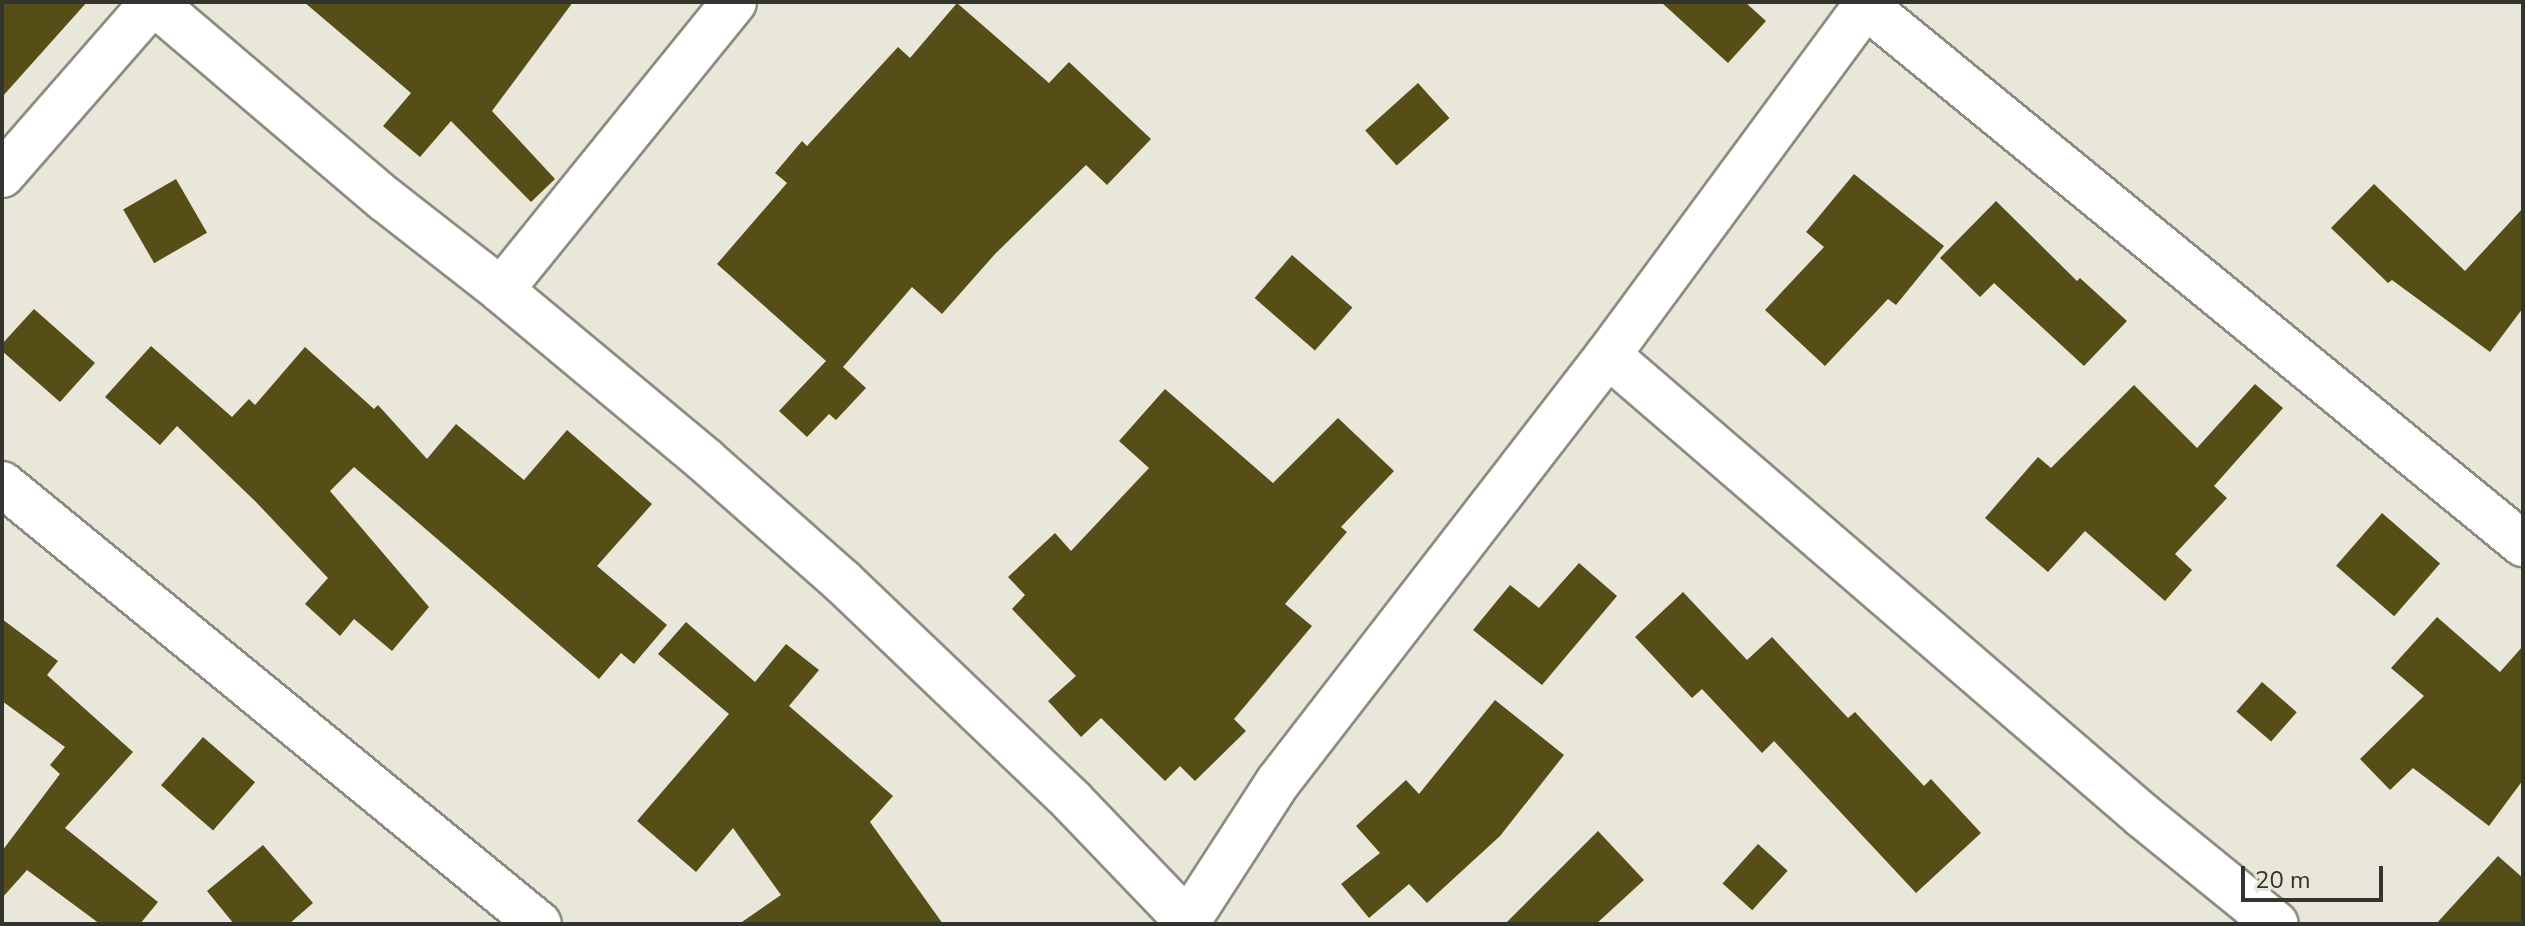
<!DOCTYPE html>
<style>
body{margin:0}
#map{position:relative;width:2525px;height:926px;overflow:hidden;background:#e8e7da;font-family:"Nunito Sans",sans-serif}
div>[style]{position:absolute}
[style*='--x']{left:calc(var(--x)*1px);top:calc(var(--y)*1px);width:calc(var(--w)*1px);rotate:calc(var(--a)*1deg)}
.building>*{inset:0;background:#554f17;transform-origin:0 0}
.roads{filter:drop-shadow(2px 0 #8d8c80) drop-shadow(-2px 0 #8d8c80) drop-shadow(0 2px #8d8c80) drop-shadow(0 -2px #8d8c80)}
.minor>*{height:44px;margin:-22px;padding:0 22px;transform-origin:22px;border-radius:22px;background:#fff}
span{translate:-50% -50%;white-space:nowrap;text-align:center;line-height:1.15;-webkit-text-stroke:8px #e8e7da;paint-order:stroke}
.frame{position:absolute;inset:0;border:4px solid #34342f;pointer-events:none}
.scale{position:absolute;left:2241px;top:866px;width:142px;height:36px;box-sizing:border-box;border:4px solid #34342f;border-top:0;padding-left:10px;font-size:24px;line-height:28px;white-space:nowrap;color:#34342f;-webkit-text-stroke:6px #e8e7da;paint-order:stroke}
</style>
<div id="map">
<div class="building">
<i style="clip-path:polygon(2px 2px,87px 2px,2px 97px)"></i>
<i style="clip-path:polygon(304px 2px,573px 2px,492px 111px,555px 179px,531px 202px,451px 121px,420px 157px,383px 126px,411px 93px)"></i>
<i style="clip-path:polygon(1661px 2px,1745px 2px,1766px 21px,1728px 63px)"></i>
<i style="clip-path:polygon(957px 3px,1049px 83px,1069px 62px,1151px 139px,1107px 185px,1086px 165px,995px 254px,942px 314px,912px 287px,843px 367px,866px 388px,836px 420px,829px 414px,807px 437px,779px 411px,826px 361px,717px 264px,787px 183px,775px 173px,802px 141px,807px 146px,898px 47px,910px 58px)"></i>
<i style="left:1418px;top:83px;width:47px;height:71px;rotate:48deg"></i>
<i style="clip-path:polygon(1854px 174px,1944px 246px,1896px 305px,1888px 299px,1825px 366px,1765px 310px,1824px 247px,1806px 232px)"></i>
<i style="left:176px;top:179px;width:62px;height:61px;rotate:60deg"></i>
<i style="clip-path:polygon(2374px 184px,2465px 271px,2523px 208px,2523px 308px,2490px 352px,2392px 280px,2388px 283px,2331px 228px)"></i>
<i style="clip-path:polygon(1996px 201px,2077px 281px,2080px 278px,2127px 321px,2084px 366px,1994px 283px,1980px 297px,1940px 258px)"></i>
<i style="left:1292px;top:255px;width:80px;height:57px;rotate:41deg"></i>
<i style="clip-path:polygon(34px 309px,95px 363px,60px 402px,2px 351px,2px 344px)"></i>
<i style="clip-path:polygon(151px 346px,232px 417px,249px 399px,255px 405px,305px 347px,374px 409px,378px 405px,427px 459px,456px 424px,524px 480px,567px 430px,652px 504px,597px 566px,667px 625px,634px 664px,621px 653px,599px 679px,354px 467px,330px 491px,429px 607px,392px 651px,354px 619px,340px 636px,305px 604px,328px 578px,256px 502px,177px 426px,160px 445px,105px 397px)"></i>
<i style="clip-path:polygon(2255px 384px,2283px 408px,2214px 486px,2227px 498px,2175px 554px,2192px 570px,2165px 601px,2085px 531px,2048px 572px,1985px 518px,2038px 457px,2051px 468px,2134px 385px,2197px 448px)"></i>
<i style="clip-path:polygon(1165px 389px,1273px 483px,1338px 418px,1394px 471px,1341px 527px,1347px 532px,1285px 604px,1312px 626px,1234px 719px,1246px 731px,1195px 781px,1180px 766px,1165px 781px,1101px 718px,1081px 737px,1048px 701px,1076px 676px,1012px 609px,1025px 595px,1008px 577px,1055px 533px,1071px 551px,1149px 468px,1119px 441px)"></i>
<i style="left:2382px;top:513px;width:77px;height:70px;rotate:41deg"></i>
<i style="clip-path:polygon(1579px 563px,1617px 596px,1542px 685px,1473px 630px,1510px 585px,1539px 608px)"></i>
<i style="clip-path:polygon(1683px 592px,1747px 660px,1772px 637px,1848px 718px,1855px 712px,1924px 786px,1931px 779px,1981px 833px,1916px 893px,1774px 741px,1762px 753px,1702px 689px,1692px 698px,1635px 637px)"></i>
<i style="clip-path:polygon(2437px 617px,2500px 672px,2523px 646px,2523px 780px,2489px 826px,2413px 768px,2390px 790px,2360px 759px,2424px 696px,2391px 668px)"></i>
<i style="clip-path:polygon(2px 619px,58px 661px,47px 675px,133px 752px,65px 828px,158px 902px,140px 924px,100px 924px,27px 870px,2px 898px,2px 851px,60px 774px,50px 765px,65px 747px,2px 701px)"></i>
<i style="clip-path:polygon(686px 622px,755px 682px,786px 644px,819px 670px,789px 706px,893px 796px,870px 822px,943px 924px,739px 924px,781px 895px,733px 828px,696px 872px,637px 821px,729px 714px,658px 654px)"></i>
<i style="left:2262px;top:682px;width:46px;height:39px;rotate:41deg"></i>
<i style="clip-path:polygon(1495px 700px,1564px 755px,1500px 836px,1427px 903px,1409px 884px,1369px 918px,1341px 884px,1380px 853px,1356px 826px,1406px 780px,1419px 794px)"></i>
<i style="left:203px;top:737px;width:69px;height:64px;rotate:41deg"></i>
<i style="clip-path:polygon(1598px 831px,1644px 880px,1596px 924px,1505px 924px)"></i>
<i style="left:1758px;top:844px;width:40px;height:53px;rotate:42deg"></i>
<i style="clip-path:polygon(263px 845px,313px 903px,289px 924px,234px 924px,207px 891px)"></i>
<i style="clip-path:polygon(2498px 856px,2523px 878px,2523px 924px,2436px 924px)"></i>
</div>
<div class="roads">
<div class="minor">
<i style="--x:153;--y:2;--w:306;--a:40.4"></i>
<i style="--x:386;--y:200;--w:146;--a:38"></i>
<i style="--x:501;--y:290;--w:266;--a:39.8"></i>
<i style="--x:705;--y:460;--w:183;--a:41.5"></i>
<i style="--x:842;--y:581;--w:318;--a:43.7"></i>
<i style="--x:1072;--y:801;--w:166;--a:46.2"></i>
<i style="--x:1861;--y:2;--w:856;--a:39.31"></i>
<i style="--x:2;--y:175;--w:230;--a:-48.9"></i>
<i style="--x:501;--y:290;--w:370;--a:-51"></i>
<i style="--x:1608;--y:355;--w:706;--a:40.75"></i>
<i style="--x:2143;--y:816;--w:171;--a:39.1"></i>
<i style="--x:2;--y:484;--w:694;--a:39.33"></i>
<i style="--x:1186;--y:924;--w:169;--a:-57.1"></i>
<i style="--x:1278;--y:782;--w:540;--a:-52.3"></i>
<i style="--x:1608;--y:355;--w:433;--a:-53.6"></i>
</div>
</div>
<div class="frame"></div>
<div class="scale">20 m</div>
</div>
